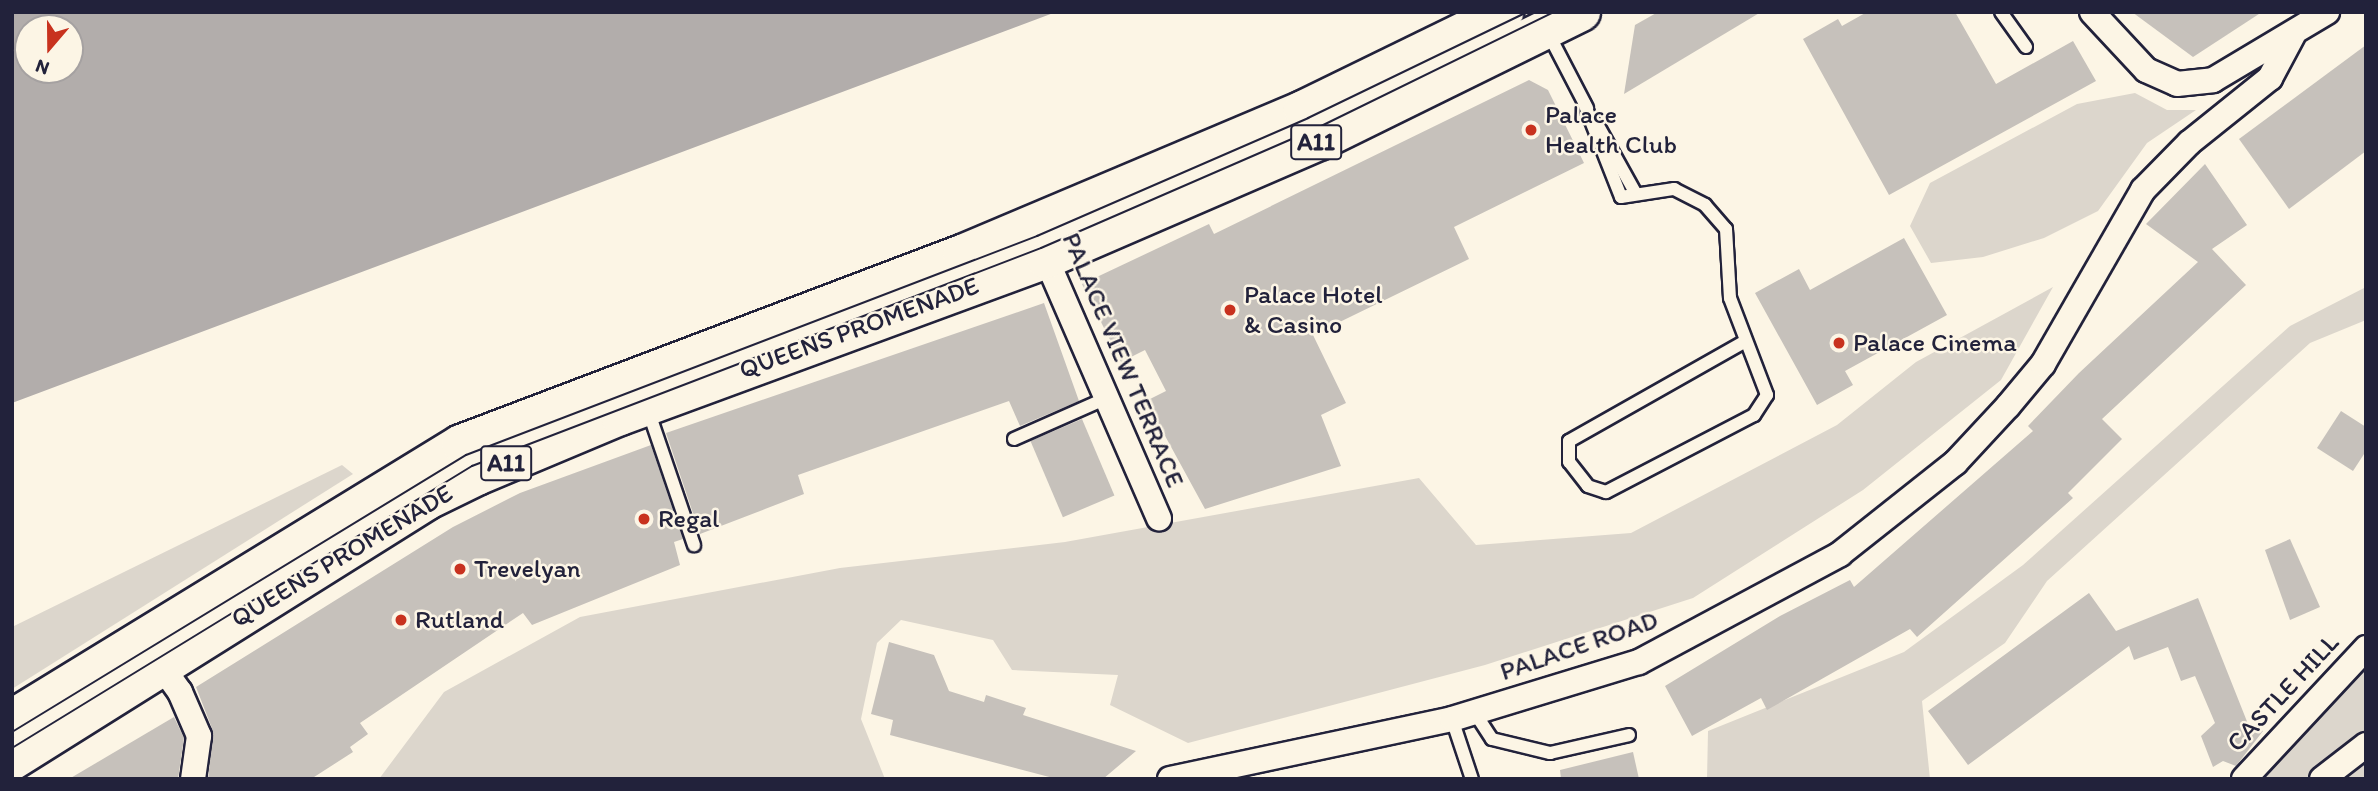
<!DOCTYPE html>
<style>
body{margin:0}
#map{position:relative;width:2378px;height:791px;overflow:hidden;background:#fcf5e5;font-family:Itim,sans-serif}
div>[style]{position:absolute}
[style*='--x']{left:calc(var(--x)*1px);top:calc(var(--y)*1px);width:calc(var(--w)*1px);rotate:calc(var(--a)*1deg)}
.green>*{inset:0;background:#dcd6cc}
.water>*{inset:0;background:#b2adab}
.building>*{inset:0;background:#c6c1bb;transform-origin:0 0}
.roads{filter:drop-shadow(2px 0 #22223b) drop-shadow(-2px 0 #22223b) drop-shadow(0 2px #22223b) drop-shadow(0 -2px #22223b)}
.service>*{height:12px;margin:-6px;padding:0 6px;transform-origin:6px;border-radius:6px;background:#fcf5e5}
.minor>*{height:24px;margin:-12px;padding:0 12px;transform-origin:12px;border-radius:12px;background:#fcf5e5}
.primary>*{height:38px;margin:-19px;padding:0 19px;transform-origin:19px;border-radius:19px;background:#fcf5e5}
.tram>*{height:2px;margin:-1px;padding:0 1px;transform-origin:1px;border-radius:1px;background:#22223b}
.dots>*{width:19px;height:19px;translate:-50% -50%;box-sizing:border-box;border:4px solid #fcf5e5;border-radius:50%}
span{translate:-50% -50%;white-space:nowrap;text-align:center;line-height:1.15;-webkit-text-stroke:5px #fcf5e5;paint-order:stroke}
.shield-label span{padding:2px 5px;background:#fcf5e5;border:2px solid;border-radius:5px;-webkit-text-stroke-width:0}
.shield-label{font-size:24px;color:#22223b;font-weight:700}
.poi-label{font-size:26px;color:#22223b}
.left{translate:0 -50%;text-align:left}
.street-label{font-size:26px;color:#22223b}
.frame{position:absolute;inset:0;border:14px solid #22223b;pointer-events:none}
.north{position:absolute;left:14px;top:14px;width:70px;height:70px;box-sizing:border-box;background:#fcf5e5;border:2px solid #a5a1a1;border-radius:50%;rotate:200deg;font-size:19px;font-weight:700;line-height:28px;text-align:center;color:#22223b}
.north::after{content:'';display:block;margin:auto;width:24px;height:32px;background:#c8321e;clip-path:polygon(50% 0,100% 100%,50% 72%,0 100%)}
</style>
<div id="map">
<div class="green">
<i style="clip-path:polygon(2135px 93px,2167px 110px,2196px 110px,2147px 143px,2098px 211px,2044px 238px,1983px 257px,1931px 263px,1910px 226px,1930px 183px,2077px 104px)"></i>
<i style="clip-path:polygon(2053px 287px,2001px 380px,1863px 490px,1693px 598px,1485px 665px,1188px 743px,1110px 705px,1118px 675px,1012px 670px,993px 640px,901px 620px,877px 643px,861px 719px,885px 779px,379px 779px,444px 692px,580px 617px,840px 568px,1065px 542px,1419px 478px,1476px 545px,1631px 533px,1837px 425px,1916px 362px)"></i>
<i style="clip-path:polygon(2366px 287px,2366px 320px,2310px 343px,2047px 581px,2005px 643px,1922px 701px,1930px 779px,1707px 779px,1708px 731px,1904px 652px,2023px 565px,2290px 326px)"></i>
<i style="clip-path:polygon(342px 465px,353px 474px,12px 689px,12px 627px)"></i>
<i style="clip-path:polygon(2366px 649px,2366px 779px,2265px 779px)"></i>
</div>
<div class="water">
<i style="clip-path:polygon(evenodd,12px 12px,1056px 12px,12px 403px,12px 12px,28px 28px,70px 28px,70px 70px,28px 70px,28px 28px)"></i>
</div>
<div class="building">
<i style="clip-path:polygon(1658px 12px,1761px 12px,1624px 94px,1635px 25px)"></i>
<i style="clip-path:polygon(1867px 12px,1955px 12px,1996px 84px,2073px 41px,2096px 81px,1889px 195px,1803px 39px,1838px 19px,1842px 26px)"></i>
<i style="clip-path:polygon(2132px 12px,2262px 12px,2193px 57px)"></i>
<i style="clip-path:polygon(2366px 45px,2366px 151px,2289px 209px,2239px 139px)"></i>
<i style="clip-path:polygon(1529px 80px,1548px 90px,1584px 163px,1454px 227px,1469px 259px,1313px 335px,1346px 403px,1321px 415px,1341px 466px,1205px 509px,1146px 401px,1166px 391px,1145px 350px,1121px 362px,1082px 284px,1209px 224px,1214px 234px)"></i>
<i style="clip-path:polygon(2205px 164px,2247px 225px,2212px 249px,2246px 285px,2102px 419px,2122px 439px,2068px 493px,2073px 498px,1917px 637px,1910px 629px,1767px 710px,1761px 698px,1692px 736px,1665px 686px,1780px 616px,1850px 580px,1854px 587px,2033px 431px,2028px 426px,2079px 373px,2198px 262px,2146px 224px)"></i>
<i style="clip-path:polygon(1904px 238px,1947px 315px,1845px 371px,1853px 385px,1817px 405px,1755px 293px,1799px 269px,1810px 290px)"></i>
<i style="clip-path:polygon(1044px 303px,1079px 401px,1020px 426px,1009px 401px,798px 475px,804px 494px,700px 534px,666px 433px)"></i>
<i style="clip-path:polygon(2341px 411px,2366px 427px,2366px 451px,2353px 471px,2317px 448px)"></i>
<i style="left:1082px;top:419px;width:83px;height:56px;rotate:67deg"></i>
<i style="clip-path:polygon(651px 445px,683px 539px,674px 542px,680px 565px,532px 625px,523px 613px,360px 723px,368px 734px,350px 747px,353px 752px,311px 779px,208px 779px,213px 731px,196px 687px,453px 527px,520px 493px)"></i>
<i style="clip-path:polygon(2290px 539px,2320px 607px,2290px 620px,2265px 550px)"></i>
<i style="clip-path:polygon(2089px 593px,2116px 631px,2198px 598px,2248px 724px,2263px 731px,2236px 766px,2223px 761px,2213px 767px,2201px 736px,2215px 723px,2195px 676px,2181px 681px,2168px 647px,2134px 660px,2129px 646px,1968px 765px,1928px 711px)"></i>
<i style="clip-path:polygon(889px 642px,934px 655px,949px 691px,984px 702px,986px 695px,1026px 708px,1023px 715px,1136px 751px,1103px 779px,1057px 779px,890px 735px,893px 720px,871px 714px)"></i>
<i style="clip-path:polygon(174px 717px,184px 738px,178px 779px,69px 779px)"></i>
<i style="clip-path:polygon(1633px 752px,1639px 779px,1561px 779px,1560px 770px)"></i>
</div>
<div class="roads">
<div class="service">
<i style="--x:2001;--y:12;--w:43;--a:54.5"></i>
<i style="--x:1547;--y:31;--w:87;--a:62.5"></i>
<i style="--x:1584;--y:103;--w:101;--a:68.5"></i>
<i style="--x:1621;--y:197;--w:54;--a:-8.6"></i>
<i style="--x:1674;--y:189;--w:35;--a:27"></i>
<i style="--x:1705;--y:205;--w:32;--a:49"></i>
<i style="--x:1726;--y:229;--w:69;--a:86.7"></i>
<i style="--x:1730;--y:298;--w:104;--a:69.1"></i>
<i style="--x:1767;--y:395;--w:24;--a:123"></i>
<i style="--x:1754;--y:415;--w:167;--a:152.5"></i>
<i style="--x:1606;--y:492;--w:19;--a:-162"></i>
<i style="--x:1588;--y:486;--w:31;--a:-128"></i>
<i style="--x:1569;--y:462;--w:21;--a:-90"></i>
<i style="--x:1569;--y:441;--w:201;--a:-29.5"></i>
<i style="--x:1597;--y:124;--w:80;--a:60.9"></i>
<i style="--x:648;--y:410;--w:143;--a:71.2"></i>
<i style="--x:1014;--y:439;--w:102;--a:-23.8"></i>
<i style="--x:1475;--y:713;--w:31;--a:57"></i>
<i style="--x:1492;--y:739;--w:60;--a:13.6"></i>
<i style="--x:1550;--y:753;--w:81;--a:-12.8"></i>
<i style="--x:1452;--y:719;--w:63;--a:71.6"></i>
</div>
<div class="minor">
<i style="--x:2092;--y:12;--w:79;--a:47"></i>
<i style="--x:2146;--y:70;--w:34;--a:24"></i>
<i style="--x:2177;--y:84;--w:36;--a:-6"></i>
<i style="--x:2213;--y:80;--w:133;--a:-30.8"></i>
<i style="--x:1041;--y:247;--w:296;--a:66.5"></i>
<i style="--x:155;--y:657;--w:43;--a:54.5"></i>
<i style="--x:180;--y:692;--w:48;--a:66.6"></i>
<i style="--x:199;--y:736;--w:43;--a:97.9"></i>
<i style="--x:1170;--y:779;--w:288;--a:-12"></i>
<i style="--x:1452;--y:719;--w:195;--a:-17"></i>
<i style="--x:1639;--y:662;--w:228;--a:-28.2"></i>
<i style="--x:1840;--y:554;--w:147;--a:-38.4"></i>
<i style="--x:1955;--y:463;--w:78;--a:-47.1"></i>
<i style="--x:2008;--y:406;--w:55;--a:-50.2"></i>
<i style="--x:2043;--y:364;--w:201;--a:-60.1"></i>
<i style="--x:2143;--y:190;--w:66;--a:-45.6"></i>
<i style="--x:2189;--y:143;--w:104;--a:-38.7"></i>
<i style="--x:2270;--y:78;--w:49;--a:-61.9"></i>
<i style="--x:2244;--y:779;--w:179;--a:-47"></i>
<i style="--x:2322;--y:779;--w:56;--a:-37.7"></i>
</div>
<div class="primary">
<i style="--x:12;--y:719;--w:527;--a:-31.49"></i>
<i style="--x:461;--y:444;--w:536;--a:-20.77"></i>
<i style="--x:962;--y:254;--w:370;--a:-22.9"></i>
<i style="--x:1303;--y:110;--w:224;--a:-26"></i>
<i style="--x:12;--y:761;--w:489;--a:-32.1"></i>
<i style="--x:426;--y:501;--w:57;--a:-26.1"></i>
<i style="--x:477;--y:476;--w:155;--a:-22.8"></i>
<i style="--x:620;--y:416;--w:454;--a:-20.2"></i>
<i style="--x:1046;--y:259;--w:297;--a:-23.4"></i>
<i style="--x:1319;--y:141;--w:292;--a:-26.2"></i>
</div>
</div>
<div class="tram">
<i style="--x:12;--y:732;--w:532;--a:-31.39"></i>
<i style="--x:466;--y:455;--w:612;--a:-20.98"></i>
<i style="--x:1037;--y:236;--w:296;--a:-23.5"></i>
<i style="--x:1308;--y:118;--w:243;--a:-25.8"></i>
<i style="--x:12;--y:748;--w:540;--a:-31.51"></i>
<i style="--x:472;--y:466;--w:609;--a:-20.96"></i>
<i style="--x:1041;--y:248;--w:296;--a:-23.5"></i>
<i style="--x:1313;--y:130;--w:268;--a:-26.1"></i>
</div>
<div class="dots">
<i style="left:1531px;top:130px;background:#c8321e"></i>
<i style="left:1230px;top:310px;background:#c8321e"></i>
<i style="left:1839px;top:343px;background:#c8321e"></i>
<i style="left:644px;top:519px;background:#c8321e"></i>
<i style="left:460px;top:569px;background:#c8321e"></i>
<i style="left:401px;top:620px;background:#c8321e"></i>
</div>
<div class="shield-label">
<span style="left:1316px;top:142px">A11</span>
<span style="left:506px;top:463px">A11</span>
</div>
<div class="poi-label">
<span class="left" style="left:1545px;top:130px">Palace<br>Health Club</span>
<span class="left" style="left:1244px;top:310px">Palace Hotel<br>&amp; Casino</span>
<span class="left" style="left:1853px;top:343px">Palace Cinema</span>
<span class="left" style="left:658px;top:519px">Regal</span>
<span class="left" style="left:474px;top:569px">Trevelyan</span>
<span class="left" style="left:415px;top:620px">Rutland</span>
</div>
<div class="street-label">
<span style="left:859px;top:328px;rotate:-20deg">QUEENS PROMENADE</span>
<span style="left:1123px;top:360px;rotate:67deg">PALACE VIEW TERRACE</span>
<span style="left:342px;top:556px;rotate:-31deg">QUEENS PROMENADE</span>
<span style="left:1579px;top:646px;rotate:-19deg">PALACE ROAD</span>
<span style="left:2283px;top:693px;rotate:-47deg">CASTLE HILL</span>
</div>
<div class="frame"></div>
<div class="north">N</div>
</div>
